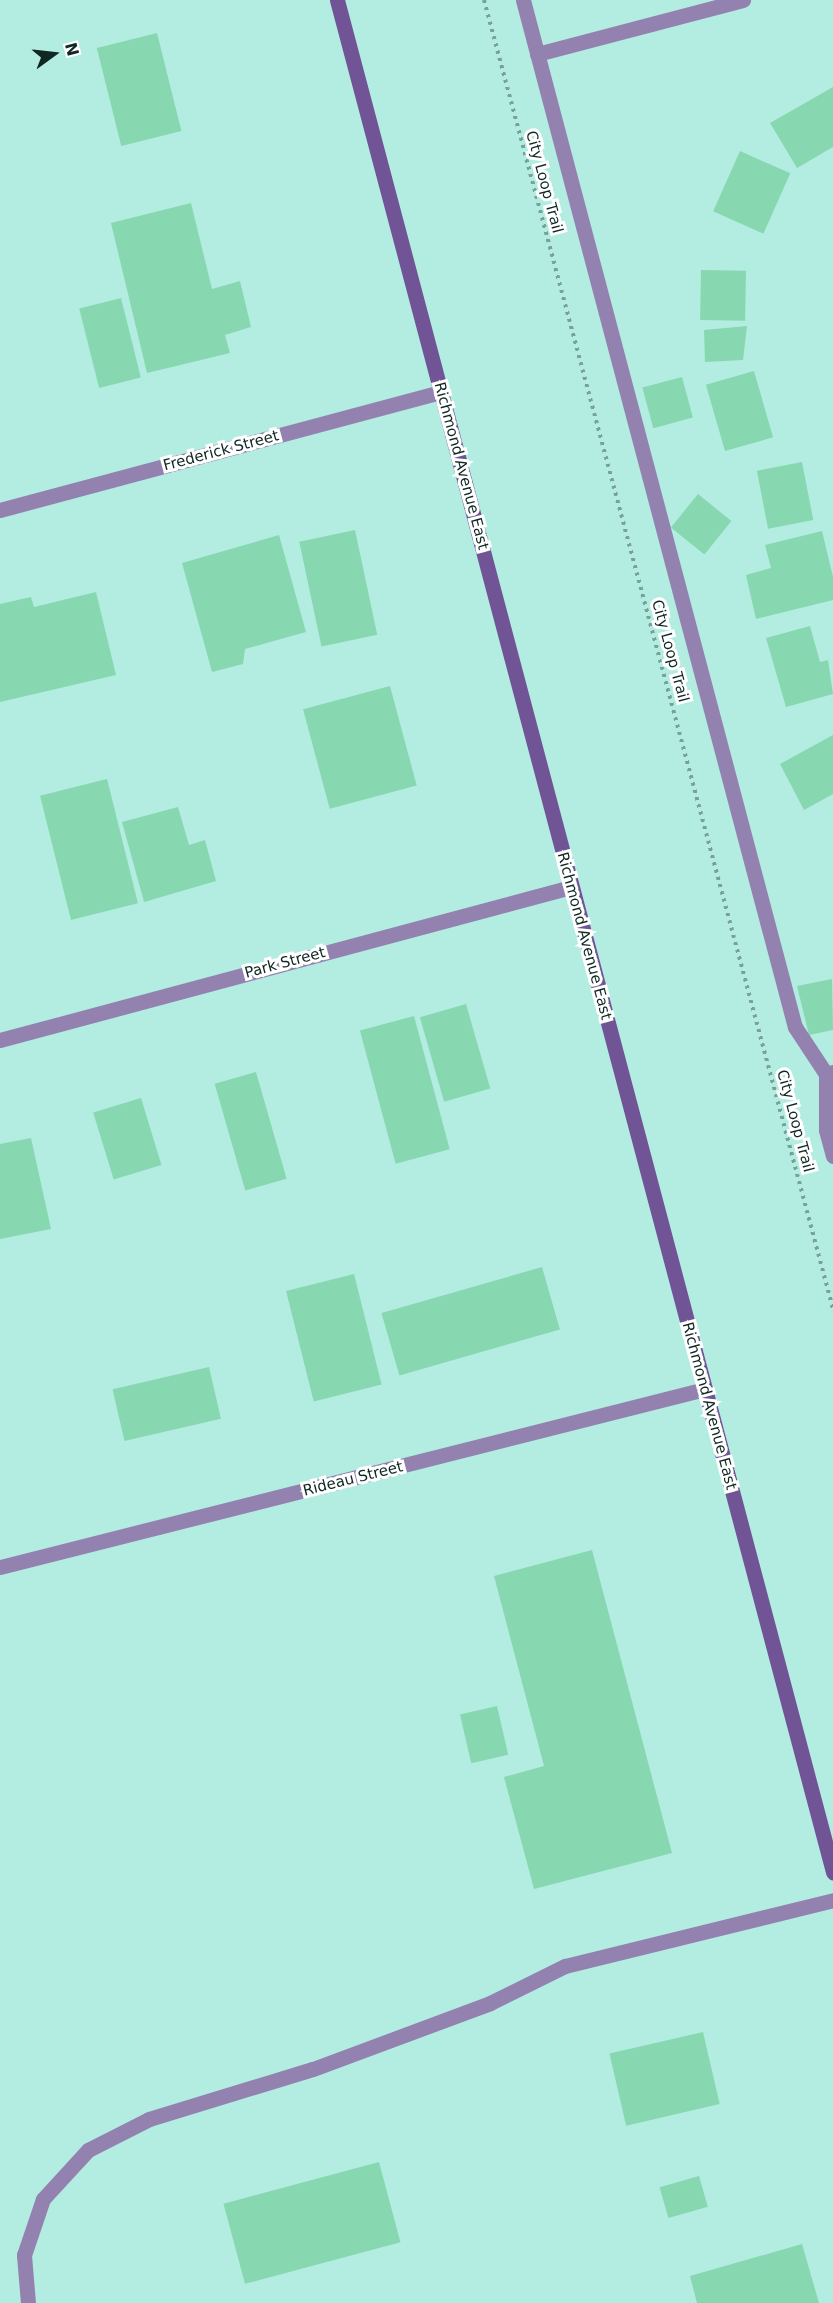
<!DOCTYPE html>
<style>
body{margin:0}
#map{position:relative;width:833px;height:2303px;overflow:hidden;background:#b3ece1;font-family:"DejaVu Sans",sans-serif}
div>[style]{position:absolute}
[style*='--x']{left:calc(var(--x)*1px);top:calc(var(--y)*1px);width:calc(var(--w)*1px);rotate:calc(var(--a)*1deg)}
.building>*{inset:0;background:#87d8b1;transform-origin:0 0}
.path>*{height:4px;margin-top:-2px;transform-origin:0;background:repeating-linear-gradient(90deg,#76a29a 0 3px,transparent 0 7.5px)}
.service>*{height:15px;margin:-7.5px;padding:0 7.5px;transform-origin:7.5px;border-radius:7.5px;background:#9381b0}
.minor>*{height:15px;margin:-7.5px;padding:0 7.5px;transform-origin:7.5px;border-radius:7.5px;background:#9381b0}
.secondary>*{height:15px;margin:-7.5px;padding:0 7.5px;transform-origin:7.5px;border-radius:7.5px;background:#705496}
span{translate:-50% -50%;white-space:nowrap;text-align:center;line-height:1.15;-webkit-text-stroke:6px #fff;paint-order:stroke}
.street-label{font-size:15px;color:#102723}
.north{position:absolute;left:24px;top:24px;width:60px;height:60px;-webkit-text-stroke:4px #fff;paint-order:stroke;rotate:75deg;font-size:16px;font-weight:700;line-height:24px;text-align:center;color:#102723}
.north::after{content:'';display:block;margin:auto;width:21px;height:27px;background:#102723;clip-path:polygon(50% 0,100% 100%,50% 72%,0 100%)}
</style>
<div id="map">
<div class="building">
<i style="left:157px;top:33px;width:101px;height:62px;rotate:76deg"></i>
<i style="clip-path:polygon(833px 87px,833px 147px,797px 168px,770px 123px)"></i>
<i style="left:740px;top:151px;width:55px;height:66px;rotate:24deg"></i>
<i style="clip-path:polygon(191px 203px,212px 289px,240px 281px,251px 327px,225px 335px,230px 353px,147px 373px,111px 223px)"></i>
<i style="left:701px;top:270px;width:45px;height:50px;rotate:1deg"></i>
<i style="left:121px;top:298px;width:82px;height:43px;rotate:76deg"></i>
<i style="clip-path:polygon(747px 326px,743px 360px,705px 362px,704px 330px)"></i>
<i style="left:754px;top:371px;width:69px;height:50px;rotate:74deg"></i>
<i style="left:682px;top:377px;width:42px;height:41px;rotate:75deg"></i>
<i style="left:802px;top:462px;width:59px;height:46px;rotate:79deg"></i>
<i style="left:698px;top:494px;width:43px;height:43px;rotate:39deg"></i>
<i style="left:355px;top:530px;width:107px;height:57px;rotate:78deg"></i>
<i style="clip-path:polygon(822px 531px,833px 577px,833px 600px,756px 619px,746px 575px,771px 568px,765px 545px)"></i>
<i style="clip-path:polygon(279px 535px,306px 632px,245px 649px,243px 664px,212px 672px,182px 563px)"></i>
<i style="clip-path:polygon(96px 592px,116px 675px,0 702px,0 604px,31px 597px,34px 607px)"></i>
<i style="clip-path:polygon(810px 626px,820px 662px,828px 660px,833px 694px,786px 707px,766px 638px)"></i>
<i style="left:390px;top:686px;width:103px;height:90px;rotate:75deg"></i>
<i style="clip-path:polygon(833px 735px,833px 794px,804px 810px,780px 764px)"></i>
<i style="left:107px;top:779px;width:128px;height:69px;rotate:76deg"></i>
<i style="clip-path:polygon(178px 807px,189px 845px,205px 840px,216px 881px,144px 902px,122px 822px)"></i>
<i style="clip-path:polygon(832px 979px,833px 1030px,809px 1035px,797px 986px)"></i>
<i style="left:466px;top:1004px;width:88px;height:48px;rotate:74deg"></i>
<i style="left:414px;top:1016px;width:138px;height:56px;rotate:75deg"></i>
<i style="left:256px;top:1072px;width:111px;height:43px;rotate:74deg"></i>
<i style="left:141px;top:1098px;width:70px;height:50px;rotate:73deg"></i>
<i style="clip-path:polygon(31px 1138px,51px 1229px,0 1239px,0 1144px)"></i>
<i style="left:542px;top:1267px;width:65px;height:167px;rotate:74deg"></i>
<i style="left:354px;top:1274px;width:114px;height:70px;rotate:76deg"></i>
<i style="left:209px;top:1367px;width:53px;height:99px;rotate:77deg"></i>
<i style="clip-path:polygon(592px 1550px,672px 1853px,534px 1889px,504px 1777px,544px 1766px,494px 1576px)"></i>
<i style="left:497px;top:1706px;width:50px;height:38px;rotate:77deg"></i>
<i style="left:703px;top:2032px;width:74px;height:96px;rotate:77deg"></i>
<i style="left:379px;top:2162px;width:83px;height:161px;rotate:75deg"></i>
<i style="left:699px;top:2176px;width:32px;height:41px;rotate:74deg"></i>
<i style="clip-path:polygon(802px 2244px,819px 2303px,697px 2303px,690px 2276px)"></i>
</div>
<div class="path">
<i style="--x:484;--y:0;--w:1355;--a:75.07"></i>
</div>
<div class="service">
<i style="--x:523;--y:0;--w:1062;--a:75.17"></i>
<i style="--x:795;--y:1027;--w:56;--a:56.6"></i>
<i style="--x:537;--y:54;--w:213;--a:-14.7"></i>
<i style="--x:833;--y:1072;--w:7;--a:164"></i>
<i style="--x:826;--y:1074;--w:56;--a:90"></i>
<i style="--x:826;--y:1130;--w:27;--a:75"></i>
</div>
<div class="minor">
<i style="--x:0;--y:510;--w:457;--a:-15"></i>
<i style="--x:0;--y:1040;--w:591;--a:-15"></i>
<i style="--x:0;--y:1567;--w:727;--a:-14.17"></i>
<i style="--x:28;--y:2303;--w:48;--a:-94.8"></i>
<i style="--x:24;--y:2255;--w:59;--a:-71.3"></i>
<i style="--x:43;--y:2199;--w:67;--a:-47.4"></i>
<i style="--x:88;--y:2150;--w:68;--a:-26.9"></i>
<i style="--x:149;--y:2119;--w:171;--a:-17"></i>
<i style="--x:313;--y:2069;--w:189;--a:-20.4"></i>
<i style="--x:490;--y:2003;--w:84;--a:-26.3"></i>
<i style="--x:565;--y:1966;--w:276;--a:-13.8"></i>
</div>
<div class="secondary">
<i style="--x:337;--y:0;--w:1937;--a:75.16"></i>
</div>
<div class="street-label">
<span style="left:544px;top:182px;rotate:75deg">City Loop Trail</span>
<span style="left:221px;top:451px;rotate:-15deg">Frederick Street</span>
<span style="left:461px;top:466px;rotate:75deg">Richmond Avenue East</span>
<span style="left:670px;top:651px;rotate:75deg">City Loop Trail</span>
<span style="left:584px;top:936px;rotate:75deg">Richmond Avenue East</span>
<span style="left:285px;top:963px;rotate:-15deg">Park Street</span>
<span style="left:795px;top:1121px;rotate:75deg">City Loop Trail</span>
<span style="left:709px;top:1406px;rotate:75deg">Richmond Avenue East</span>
<span style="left:353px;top:1479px;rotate:-14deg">Rideau Street</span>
</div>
<div class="north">N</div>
</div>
